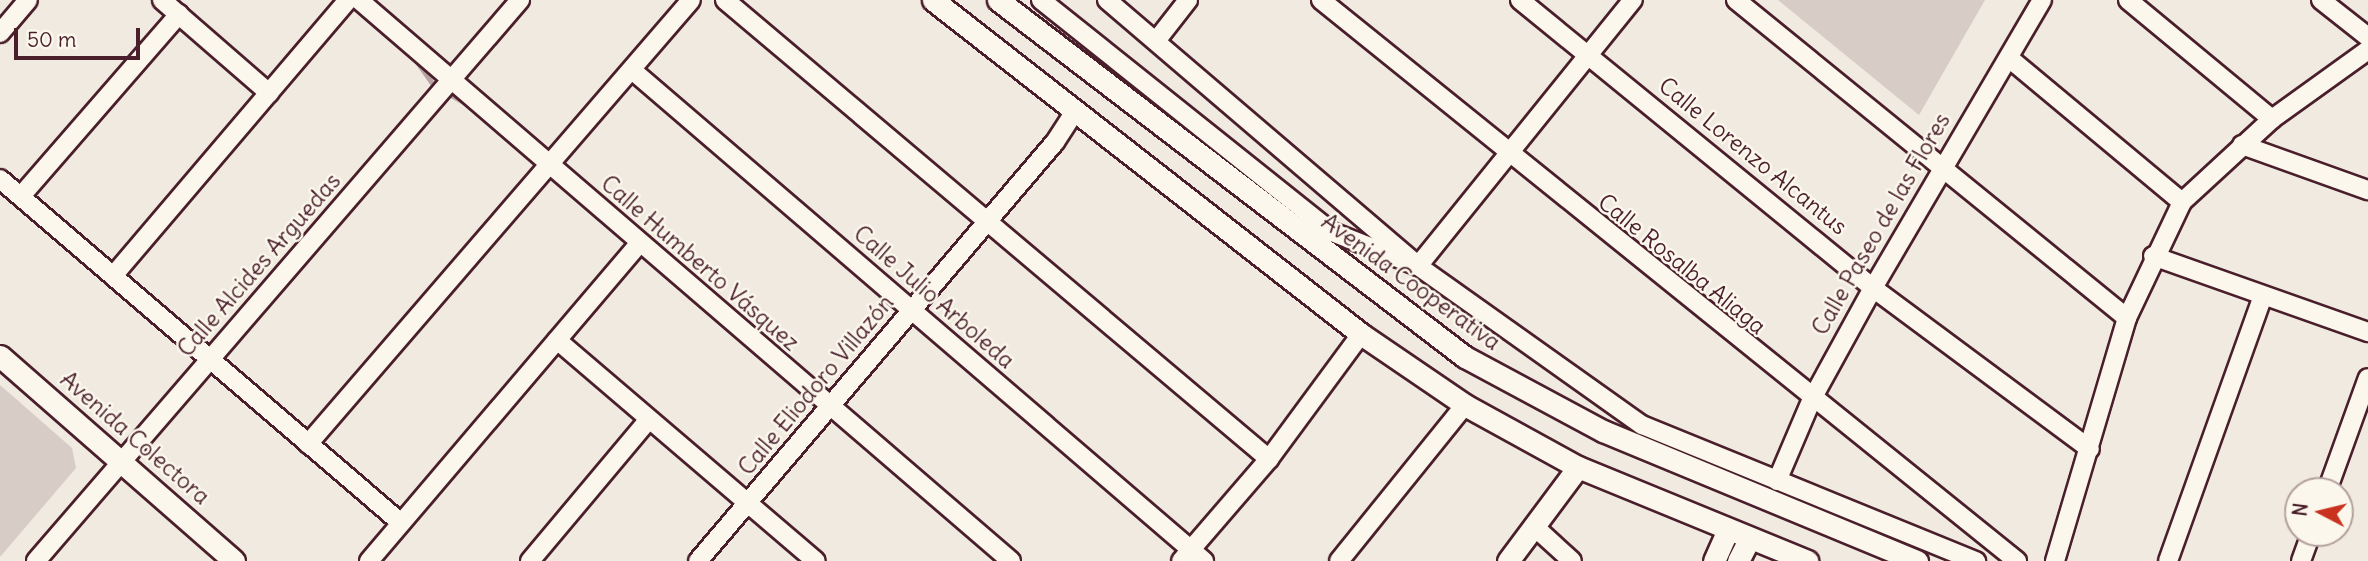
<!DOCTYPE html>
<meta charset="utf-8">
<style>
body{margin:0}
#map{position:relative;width:2368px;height:561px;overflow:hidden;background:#f0eae0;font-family:Delius,sans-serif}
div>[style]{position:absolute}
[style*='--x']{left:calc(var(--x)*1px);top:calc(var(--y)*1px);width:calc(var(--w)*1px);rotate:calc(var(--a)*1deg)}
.green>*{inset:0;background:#d8ccc6}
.stream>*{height:5px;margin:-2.5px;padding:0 2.5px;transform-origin:2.5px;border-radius:2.5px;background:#b8a4a2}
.roads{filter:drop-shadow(2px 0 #4a1f2b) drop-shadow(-2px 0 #4a1f2b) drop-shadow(0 2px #4a1f2b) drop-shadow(0 -2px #4a1f2b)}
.minor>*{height:18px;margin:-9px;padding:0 9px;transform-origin:9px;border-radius:9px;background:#fbf7ec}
.tertiary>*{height:21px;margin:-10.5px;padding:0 10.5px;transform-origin:10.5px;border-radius:10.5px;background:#fbf7ec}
span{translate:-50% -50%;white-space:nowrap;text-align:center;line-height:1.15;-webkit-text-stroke:5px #fbf7ec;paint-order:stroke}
.street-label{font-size:23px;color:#4a1f2b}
.north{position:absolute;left:2284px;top:477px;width:70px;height:70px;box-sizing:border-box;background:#fbf7ec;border:2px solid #b4a19f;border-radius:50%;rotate:277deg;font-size:19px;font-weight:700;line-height:28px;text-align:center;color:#4a1f2b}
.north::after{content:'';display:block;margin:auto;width:24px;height:32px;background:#c8321e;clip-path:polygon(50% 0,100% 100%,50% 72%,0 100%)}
.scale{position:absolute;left:14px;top:28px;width:126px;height:32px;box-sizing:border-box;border:4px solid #4a1f2b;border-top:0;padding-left:9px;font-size:21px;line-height:24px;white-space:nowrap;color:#4a1f2b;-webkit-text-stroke:5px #fbf7ec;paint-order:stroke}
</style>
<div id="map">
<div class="green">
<i style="clip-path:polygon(1778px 0,1985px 0,1919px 115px)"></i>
<i style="clip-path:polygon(0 385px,72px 448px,76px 468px,0 557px)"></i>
</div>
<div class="stream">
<i style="--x:413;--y:56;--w:35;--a:55"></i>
<i style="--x:433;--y:85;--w:51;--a:29.1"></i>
<i style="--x:689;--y:296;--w:144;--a:40.2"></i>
</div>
<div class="roads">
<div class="minor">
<i style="--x:162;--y:0;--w:142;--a:41"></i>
<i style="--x:359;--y:0;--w:860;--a:40.71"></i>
<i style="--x:725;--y:0;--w:712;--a:40.16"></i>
<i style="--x:1041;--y:0;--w:372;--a:38.6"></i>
<i style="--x:1332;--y:232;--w:92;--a:21.6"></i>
<i style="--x:1418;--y:266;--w:342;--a:-51.1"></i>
<i style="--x:1107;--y:0;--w:409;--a:40.5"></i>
<i style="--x:1418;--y:266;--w:275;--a:35.4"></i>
<i style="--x:1642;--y:425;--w:361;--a:22.2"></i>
<i style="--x:1321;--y:0;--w:894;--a:38.87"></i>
<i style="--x:1520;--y:0;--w:456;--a:39.2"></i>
<i style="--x:1873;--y:288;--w:270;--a:36.6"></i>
<i style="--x:1736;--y:0;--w:504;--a:39.12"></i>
<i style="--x:2128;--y:0;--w:187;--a:39.6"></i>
<i style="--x:2321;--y:0;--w:60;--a:38.2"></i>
<i style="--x:0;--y:33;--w:43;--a:-49.7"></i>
<i style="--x:1156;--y:41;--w:52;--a:-52"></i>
<i style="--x:2009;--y:58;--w:225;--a:39.8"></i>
<i style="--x:632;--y:70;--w:754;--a:40.64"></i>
<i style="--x:2242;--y:145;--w:134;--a:19.7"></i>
<i style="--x:0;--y:179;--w:528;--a:40.62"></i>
<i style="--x:21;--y:196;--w:241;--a:-49"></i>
<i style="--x:2153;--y:256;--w:228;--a:19.5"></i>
<i style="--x:113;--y:276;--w:362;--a:-49.6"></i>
<i style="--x:557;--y:340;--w:340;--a:40.5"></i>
<i style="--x:308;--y:444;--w:586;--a:-49.22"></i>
<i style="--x:1777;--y:481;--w:89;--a:-66.9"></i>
<i style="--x:1812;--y:399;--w:127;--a:-61.2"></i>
<i style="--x:1873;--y:288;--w:334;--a:-59.6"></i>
<i style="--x:2327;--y:491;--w:120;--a:-70.1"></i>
<i style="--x:1537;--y:529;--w:47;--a:42.4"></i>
<i style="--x:36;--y:561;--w:741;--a:-49.21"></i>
<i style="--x:369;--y:561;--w:416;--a:-49.6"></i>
<i style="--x:530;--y:561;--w:185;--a:-50"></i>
<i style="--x:698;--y:561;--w:550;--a:-49.57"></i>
<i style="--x:1055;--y:142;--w:38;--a:-57"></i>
<i style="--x:1181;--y:561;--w:135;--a:-49.2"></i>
<i style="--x:1269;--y:459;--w:155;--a:-53.6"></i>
<i style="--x:1339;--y:561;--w:201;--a:-51.1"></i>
<i style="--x:2055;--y:561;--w:253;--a:-73.5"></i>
<i style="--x:2127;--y:318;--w:128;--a:-64.6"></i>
<i style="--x:2182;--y:202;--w:122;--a:-42.7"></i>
<i style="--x:2272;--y:119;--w:118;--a:-35.7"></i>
<i style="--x:2168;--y:561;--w:279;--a:-70.3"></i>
<i style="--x:2301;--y:561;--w:30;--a:-70"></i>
</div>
<div class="tertiary">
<i style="--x:933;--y:0;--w:543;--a:37.97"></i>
<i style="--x:1361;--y:334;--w:126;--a:34.3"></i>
<i style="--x:1465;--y:405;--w:129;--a:28.8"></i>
<i style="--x:1578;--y:467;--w:248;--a:22.3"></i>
<i style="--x:998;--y:0;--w:588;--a:37.4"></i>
<i style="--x:1465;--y:357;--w:157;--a:28.2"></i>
<i style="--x:1603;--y:431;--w:340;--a:22.5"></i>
<i style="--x:0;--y:356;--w:311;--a:41.2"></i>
<i style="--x:1508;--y:561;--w:117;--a:-53.3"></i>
<i style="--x:1714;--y:561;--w:34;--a:-66"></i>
<i style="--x:1738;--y:561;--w:22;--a:-63"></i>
</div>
</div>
<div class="street-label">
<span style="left:1753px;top:156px;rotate:39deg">Calle Lorenzo Alcantus</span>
<span style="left:1881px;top:224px;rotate:-60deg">Calle Paseo de las Flores</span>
<span style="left:700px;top:263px;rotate:41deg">Calle Humberto Vásquez</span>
<span style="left:1682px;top:264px;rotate:39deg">Calle Rosalba Aliaga</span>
<span style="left:259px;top:265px;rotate:-49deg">Calle Alcides Arguedas</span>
<span style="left:1411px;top:282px;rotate:36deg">Avenida Cooperativa</span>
<span style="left:934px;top:297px;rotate:41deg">Calle Julio Arboleda</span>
<span style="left:816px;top:385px;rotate:-50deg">Calle Eliodoro Villazón</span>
<span style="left:135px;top:438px;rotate:41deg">Avenida Colectora</span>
</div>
<div class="north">N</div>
<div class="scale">50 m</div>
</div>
